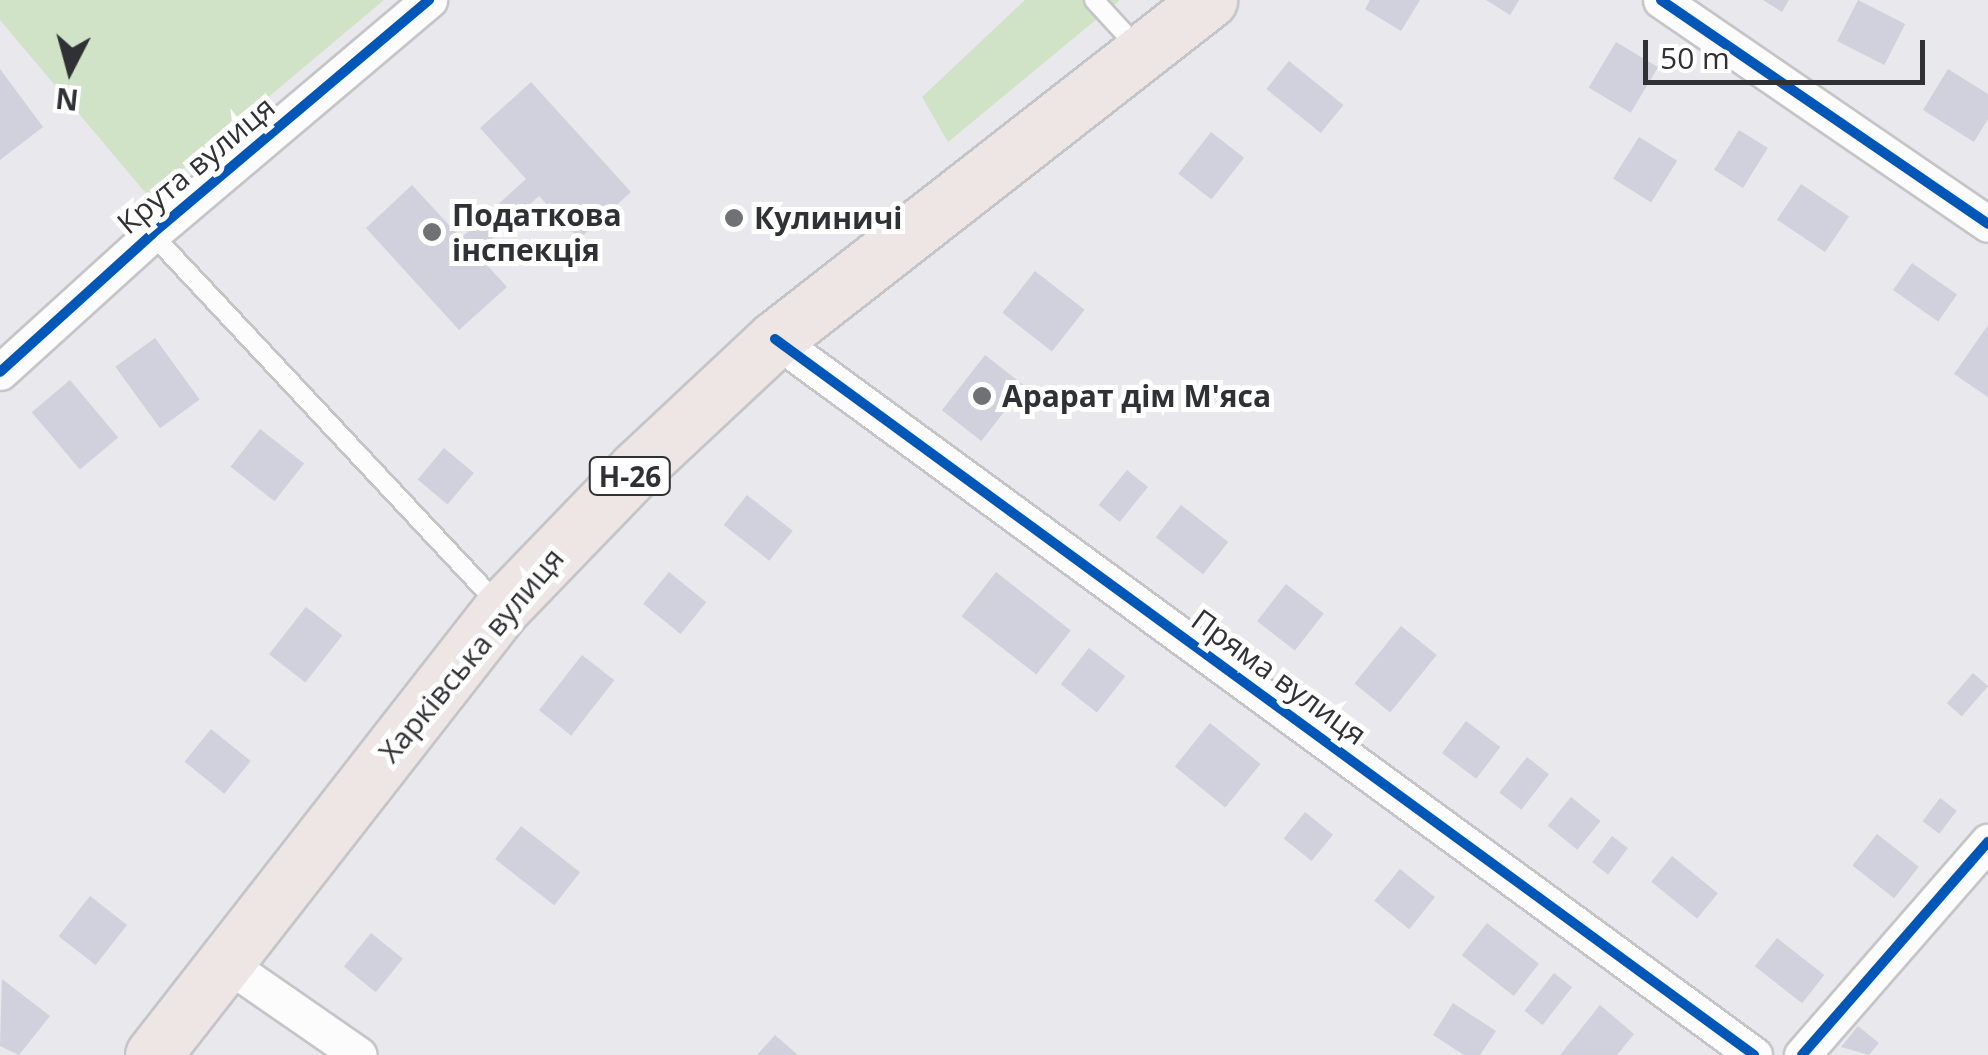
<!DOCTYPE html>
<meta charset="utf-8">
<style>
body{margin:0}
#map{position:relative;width:1988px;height:1055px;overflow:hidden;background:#e8e8ed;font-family:"Open Sans",sans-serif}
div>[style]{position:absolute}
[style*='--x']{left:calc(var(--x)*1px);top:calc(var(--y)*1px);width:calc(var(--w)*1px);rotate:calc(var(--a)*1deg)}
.green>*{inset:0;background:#d0e3c6}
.building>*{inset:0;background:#d0d1dd;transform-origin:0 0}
.roads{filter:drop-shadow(2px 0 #c5c5c9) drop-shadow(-2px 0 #c5c5c9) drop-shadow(0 2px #c5c5c9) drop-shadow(0 -2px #c5c5c9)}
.service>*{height:18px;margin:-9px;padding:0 9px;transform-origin:9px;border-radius:9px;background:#fcfcfc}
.minor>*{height:35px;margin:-17.5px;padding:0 17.5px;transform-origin:17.5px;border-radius:17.5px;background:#fcfcfc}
.primary>*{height:55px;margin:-27.5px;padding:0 27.5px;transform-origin:27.5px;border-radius:27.5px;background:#eee5e5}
.cycleway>*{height:10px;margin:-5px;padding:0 5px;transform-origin:5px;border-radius:5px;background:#0057b8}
.dots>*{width:28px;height:28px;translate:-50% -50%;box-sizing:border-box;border:5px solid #fff;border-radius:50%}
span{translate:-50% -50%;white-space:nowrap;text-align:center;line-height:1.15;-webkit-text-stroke:10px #fff;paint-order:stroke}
.shield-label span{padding:2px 8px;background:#fff;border:2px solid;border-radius:8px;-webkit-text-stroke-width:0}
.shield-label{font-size:28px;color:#303134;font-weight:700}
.street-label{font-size:30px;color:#303134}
.poi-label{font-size:30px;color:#303134;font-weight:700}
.left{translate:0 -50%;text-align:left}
.north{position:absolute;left:20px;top:20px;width:100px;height:100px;-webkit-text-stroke:8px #fff;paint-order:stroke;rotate:186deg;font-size:28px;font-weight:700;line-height:40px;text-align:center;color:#303134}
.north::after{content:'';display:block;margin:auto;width:35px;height:45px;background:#303134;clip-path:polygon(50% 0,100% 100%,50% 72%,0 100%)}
.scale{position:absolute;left:1643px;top:40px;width:282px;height:45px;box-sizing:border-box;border:5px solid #303134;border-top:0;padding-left:12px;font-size:30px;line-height:35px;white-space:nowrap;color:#303134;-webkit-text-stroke:8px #fff;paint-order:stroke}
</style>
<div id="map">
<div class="green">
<i style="clip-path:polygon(0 0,384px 0,149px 197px,0 20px)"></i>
<i style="clip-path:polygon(1025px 0,1120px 0,948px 142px,922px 97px)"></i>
</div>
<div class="building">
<i style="clip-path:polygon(1370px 0,1420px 0,1401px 31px,1365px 9px)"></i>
<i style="clip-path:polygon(1486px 0,1519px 0,1510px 15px)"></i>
<i style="clip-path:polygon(1763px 0,1789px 0,1782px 12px)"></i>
<i style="left:1858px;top:0;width:53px;height:46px;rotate:27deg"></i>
<i style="left:1616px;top:42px;width:49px;height:53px;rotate:31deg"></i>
<i style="left:1289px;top:61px;width:70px;height:36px;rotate:39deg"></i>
<i style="clip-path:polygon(0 69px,43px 127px,0 160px)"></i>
<i style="clip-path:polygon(1948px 69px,1988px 94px,1988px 119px,1974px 142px,1923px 110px)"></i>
<i style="clip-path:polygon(531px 82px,631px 192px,579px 239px,539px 196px,476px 253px,507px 287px,459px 330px,366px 228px,412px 185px,461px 238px,526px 179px,480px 128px)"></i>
<i style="left:1739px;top:130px;width:34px;height:47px;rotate:32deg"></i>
<i style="left:1211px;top:132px;width:42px;height:53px;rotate:38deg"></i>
<i style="left:1639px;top:137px;width:45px;height:49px;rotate:32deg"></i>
<i style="left:1801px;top:184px;width:58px;height:43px;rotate:34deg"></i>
<i style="left:1912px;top:263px;width:55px;height:33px;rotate:35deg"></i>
<i style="left:1035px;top:271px;width:63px;height:53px;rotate:38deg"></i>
<i style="clip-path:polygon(1988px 325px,1988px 397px,1954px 374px)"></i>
<i style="left:155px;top:338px;width:76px;height:49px;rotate:54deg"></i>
<i style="left:985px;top:355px;width:50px;height:70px;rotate:38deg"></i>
<i style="left:70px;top:380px;width:75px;height:50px;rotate:50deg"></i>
<i style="left:260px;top:429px;width:56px;height:48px;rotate:38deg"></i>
<i style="left:444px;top:448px;width:39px;height:41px;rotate:40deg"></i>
<i style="left:1127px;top:470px;width:27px;height:45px;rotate:39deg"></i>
<i style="left:747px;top:495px;width:58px;height:38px;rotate:38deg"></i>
<i style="left:1181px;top:505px;width:60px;height:41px;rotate:38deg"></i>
<i style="left:669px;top:572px;width:48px;height:41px;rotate:39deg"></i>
<i style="left:996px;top:572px;width:95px;height:56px;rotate:38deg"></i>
<i style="left:1286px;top:584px;width:48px;height:47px;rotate:38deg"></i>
<i style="left:306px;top:607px;width:46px;height:60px;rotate:38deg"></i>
<i style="left:1401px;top:626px;width:46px;height:74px;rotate:39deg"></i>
<i style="left:1089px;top:648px;width:46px;height:46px;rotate:38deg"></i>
<i style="left:582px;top:655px;width:41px;height:70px;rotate:38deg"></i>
<i style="left:1973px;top:673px;width:20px;height:40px;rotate:41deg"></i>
<i style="left:1466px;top:721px;width:43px;height:40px;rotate:37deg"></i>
<i style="left:1210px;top:723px;width:65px;height:56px;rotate:39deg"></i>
<i style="left:211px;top:729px;width:51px;height:42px;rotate:39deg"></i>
<i style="left:1527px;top:757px;width:28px;height:45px;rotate:38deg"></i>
<i style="left:1571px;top:797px;width:38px;height:37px;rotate:39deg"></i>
<i style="left:1940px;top:798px;width:21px;height:29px;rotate:37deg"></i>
<i style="left:1305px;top:812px;width:36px;height:34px;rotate:39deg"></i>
<i style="left:521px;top:826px;width:75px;height:42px;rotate:38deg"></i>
<i style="left:1877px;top:834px;width:53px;height:40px;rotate:38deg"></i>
<i style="left:1612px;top:836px;width:20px;height:33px;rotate:37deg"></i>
<i style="left:1672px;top:856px;width:59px;height:33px;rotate:39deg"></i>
<i style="left:1400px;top:869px;width:45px;height:41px;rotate:39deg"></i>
<i style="left:90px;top:896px;width:47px;height:51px;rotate:38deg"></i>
<i style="left:1487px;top:923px;width:66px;height:41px;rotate:38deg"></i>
<i style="left:371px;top:933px;width:41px;height:43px;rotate:39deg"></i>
<i style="left:1777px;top:938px;width:60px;height:36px;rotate:38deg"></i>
<i style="left:1554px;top:973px;width:23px;height:48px;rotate:38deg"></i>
<i style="clip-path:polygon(2px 979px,50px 1016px,19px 1055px,0 1046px)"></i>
<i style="clip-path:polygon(1453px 1003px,1496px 1031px,1480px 1055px,1464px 1055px,1433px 1035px)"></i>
<i style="clip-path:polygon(1600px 1005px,1634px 1034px,1617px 1055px,1560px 1055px)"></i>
<i style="clip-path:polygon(1858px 1026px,1879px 1043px,1869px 1055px,1841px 1047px)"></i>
<i style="clip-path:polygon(775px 1035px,798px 1055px,757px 1055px)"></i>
</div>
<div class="roads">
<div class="service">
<i style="--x:1094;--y:0;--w:67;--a:47.4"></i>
<i style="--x:152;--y:234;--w:507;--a:46.92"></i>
</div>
<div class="minor">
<i style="--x:1661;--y:0;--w:396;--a:34.4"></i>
<i style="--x:775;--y:339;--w:1213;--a:36.18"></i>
<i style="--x:0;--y:372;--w:205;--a:-42.2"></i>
<i style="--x:152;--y:234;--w:363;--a:-40.2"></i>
<i style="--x:223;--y:961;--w:165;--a:34.7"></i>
<i style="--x:1802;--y:1055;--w:283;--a:-48.9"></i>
</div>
<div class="primary">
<i style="--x:153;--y:1055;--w:567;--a:-52.02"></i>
<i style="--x:502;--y:608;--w:194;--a:-46"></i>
<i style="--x:637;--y:468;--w:189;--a:-43.1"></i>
<i style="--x:775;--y:339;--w:551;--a:-37.99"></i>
</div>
</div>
<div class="cycleway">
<i style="--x:1661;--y:0;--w:396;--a:34.4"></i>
<i style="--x:775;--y:339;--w:1213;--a:36.18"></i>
<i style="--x:0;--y:372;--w:205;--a:-42.2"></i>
<i style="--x:152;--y:234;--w:363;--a:-40.2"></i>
<i style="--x:1802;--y:1055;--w:283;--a:-48.9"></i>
</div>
<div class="dots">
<i style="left:734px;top:218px;background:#707175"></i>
<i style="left:432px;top:232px;background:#707175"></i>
<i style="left:982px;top:396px;background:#707175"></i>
</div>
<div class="shield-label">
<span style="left:630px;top:476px">Н-26</span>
</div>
<div class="street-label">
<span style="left:196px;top:165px;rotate:-40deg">Крута вулиця</span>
<span style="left:471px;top:655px;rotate:-50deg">Харківська вулиця</span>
<span style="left:1279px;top:677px;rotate:36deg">Пряма вулиця</span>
</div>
<div class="poi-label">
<span class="left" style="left:452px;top:232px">Податкова<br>інспекція</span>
<span class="left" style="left:754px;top:218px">Кулиничі</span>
<span class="left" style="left:1002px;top:396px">Арарат дім М'яса</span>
</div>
<div class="north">N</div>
<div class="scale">50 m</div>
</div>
